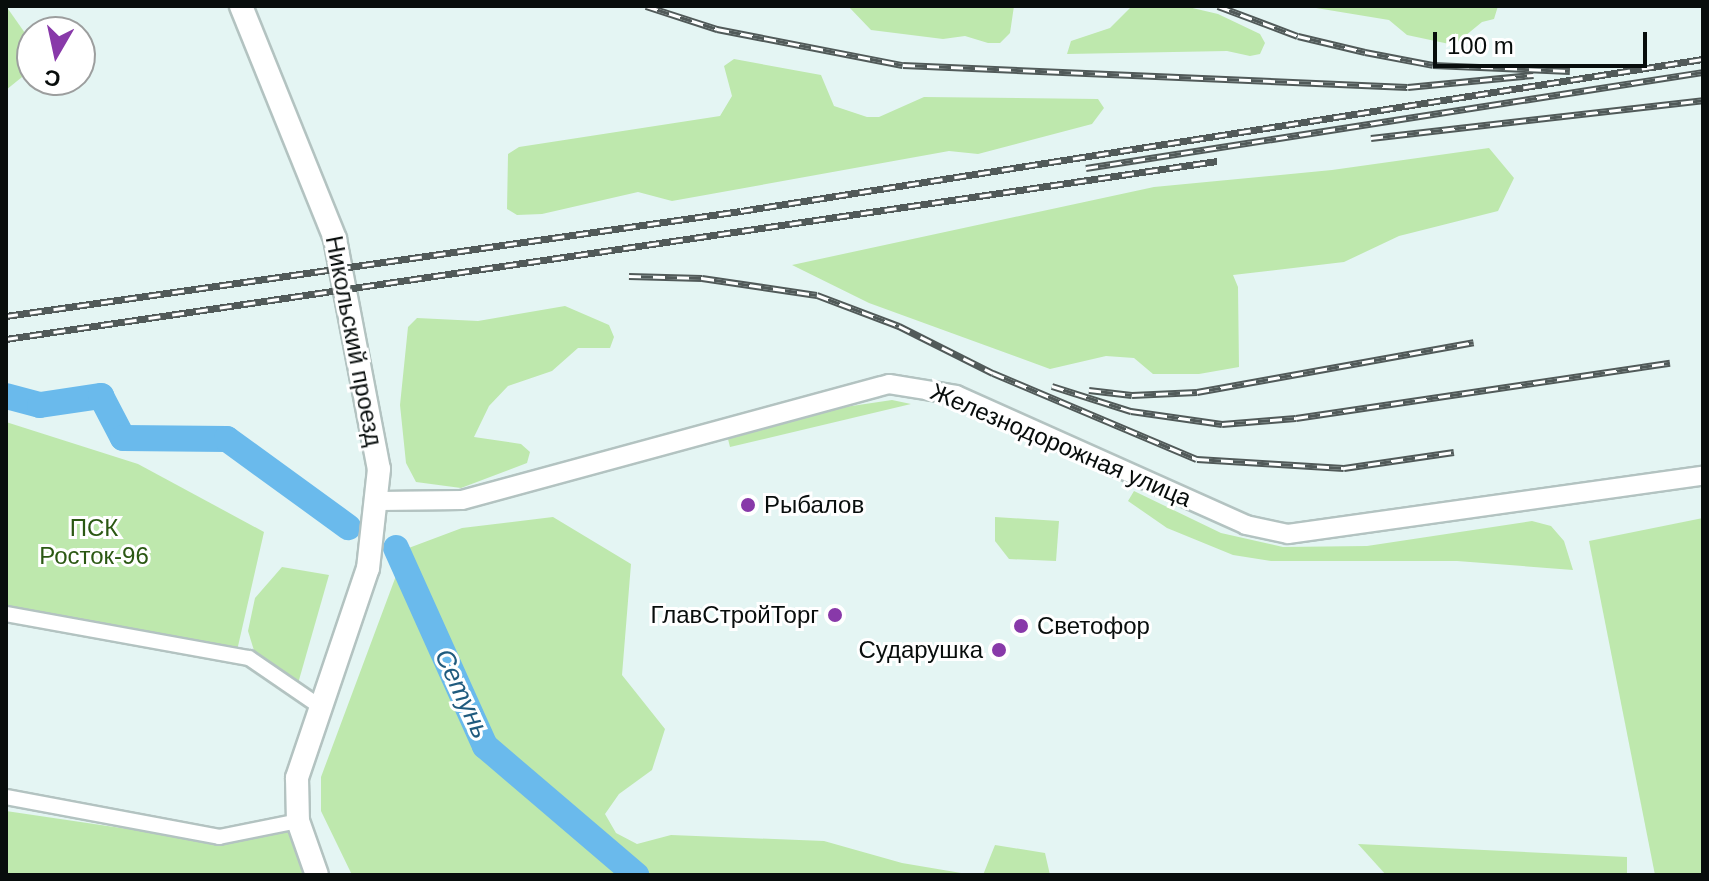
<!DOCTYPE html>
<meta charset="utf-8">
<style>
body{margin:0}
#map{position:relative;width:1709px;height:881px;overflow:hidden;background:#e4f5f3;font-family:Arial,sans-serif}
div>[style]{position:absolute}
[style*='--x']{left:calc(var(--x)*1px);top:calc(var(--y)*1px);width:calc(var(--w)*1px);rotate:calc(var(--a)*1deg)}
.green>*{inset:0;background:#bee8ad}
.river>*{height:26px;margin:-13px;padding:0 13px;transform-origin:13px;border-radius:13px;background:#6abaec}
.roads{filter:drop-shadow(2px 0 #b3c3c1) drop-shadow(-2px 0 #b3c3c1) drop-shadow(0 2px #b3c3c1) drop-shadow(0 -2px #b3c3c1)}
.minor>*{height:14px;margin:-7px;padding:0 7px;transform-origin:7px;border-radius:7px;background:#fff}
.tertiary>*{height:18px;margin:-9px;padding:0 9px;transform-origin:9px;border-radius:9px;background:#fff}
.secondary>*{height:22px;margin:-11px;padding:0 11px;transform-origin:11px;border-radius:11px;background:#fff}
.rail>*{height:7px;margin-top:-3.5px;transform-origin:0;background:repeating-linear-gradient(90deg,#fff 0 12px,#515a59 0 24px);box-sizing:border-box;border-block:2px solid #515a59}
.dots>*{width:22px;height:22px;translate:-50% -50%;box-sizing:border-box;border:4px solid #fff;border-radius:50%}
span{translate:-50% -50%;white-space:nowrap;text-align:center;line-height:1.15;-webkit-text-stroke:6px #fff;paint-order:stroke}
.street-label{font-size:24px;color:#080d0c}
.poi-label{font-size:24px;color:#080d0c}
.left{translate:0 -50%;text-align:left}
.right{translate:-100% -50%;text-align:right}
.park-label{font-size:24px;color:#2b5813}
.water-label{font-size:26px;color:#205b7e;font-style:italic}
.frame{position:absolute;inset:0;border:8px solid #080d0c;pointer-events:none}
.north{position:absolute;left:16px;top:16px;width:80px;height:80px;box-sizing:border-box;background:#fff;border:2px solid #9c9e9e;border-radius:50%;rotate:189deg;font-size:22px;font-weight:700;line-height:32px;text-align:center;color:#080d0c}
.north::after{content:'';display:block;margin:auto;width:28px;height:36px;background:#8839a9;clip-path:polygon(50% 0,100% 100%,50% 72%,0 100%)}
.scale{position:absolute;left:1433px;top:32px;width:214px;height:36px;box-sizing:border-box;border:4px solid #080d0c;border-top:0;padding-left:10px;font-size:24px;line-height:28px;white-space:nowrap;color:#080d0c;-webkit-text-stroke:6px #fff;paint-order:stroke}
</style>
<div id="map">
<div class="green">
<i style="clip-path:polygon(6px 6px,32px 43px,32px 69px,6px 90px)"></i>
<i style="clip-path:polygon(848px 6px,1014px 6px,1010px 33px,1000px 43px,988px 43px,965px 36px,943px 39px,871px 30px)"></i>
<i style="clip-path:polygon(1132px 6px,1184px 6px,1218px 14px,1260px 34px,1265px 43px,1260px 54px,1250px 56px,1227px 51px,1067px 54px,1071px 41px,1110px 28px)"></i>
<i style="clip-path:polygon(1304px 6px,1498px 6px,1494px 19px,1482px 22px,1454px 45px,1407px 35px,1389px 20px)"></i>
<i style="clip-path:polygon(734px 59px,821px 75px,834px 106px,867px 117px,879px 117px,924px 97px,1098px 99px,1104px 108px,1092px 124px,978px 154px,949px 151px,672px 201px,638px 192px,542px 214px,517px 215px,507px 209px,508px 154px,519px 147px,720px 116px,732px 96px,724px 66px)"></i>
<i style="clip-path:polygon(1489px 148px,1514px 178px,1498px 211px,1399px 236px,1344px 262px,1233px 275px,1238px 287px,1239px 367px,1199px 374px,1153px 374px,1134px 358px,1106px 356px,1050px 369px,869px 303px,792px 265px,1154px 187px,1332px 170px)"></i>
<i style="clip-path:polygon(565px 306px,609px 325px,614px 337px,610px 348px,578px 348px,552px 371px,508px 386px,489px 406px,474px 437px,521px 444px,530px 452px,527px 463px,461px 488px,416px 482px,406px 463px,400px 405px,408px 327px,417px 318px,478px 321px)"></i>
<i style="clip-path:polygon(892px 400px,911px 404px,730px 447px,728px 439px,845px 407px)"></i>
<i style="clip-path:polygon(6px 422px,138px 464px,264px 532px,236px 655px,6px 615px)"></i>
<i style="clip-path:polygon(1134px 491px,1221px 533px,1283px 547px,1367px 546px,1532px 521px,1551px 526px,1564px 541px,1573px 570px,1457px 561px,1271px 561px,1233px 555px,1167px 528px,1128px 501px)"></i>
<i style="clip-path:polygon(553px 517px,631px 564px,622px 675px,665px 729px,652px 770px,619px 794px,605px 814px,616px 833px,637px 844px,671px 835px,824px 841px,902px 863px,973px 875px,352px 875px,321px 811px,321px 777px,406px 549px,462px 528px)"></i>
<i style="clip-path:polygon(995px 517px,1059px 521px,1056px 561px,1009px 559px,995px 541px)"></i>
<i style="clip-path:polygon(1703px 518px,1703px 875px,1655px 875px,1589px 541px)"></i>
<i style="clip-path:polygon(282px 567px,329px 575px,297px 687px,256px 657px,248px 631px,255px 598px)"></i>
<i style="clip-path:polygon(6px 811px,216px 842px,298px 821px,319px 875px,6px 875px)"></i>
<i style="clip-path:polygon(1358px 844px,1627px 857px,1627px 875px,1386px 875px)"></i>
<i style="clip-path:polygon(995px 845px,1045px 853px,1050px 875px,983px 875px)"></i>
</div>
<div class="river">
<i style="--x:6;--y:396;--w:35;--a:15"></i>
<i style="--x:40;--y:405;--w:62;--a:-8.4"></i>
<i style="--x:101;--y:396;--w:47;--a:62.4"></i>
<i style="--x:123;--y:438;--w:104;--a:0.6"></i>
<i style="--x:227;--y:439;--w:150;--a:36"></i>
<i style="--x:396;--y:548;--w:217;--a:65.8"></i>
<i style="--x:485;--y:746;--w:199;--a:40.5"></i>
</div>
<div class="roads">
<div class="minor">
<i style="--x:6;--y:614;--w:247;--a:10.3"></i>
<i style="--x:249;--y:658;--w:85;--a:34.4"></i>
<i style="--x:6;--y:797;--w:217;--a:10.6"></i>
<i style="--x:219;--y:837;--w:81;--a:-11.4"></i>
</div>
<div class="tertiary">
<i style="--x:379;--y:501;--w:83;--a:-0.7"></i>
<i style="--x:462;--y:500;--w:442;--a:-15.2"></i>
<i style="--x:889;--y:384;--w:68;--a:9.3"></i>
<i style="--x:956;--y:395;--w:318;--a:24.1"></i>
<i style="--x:1246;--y:525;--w:43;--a:12.1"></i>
<i style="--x:1288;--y:534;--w:419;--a:-8"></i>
</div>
<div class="secondary">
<i style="--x:241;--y:6;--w:251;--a:68"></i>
<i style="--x:335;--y:239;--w:234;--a:79.2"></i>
<i style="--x:379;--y:469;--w:100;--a:96.3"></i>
<i style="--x:368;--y:568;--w:222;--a:108.7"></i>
<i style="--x:297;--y:778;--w:43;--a:88.7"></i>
<i style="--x:298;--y:821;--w:57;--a:70.6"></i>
</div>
</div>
<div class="rail">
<i style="--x:646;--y:6;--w:75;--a:17.9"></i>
<i style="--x:717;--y:29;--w:189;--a:11"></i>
<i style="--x:903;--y:65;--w:505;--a:2.49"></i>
<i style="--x:1408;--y:87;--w:126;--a:-5.5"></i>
<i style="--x:1218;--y:6;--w:85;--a:20.6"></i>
<i style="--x:1298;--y:36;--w:69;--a:13.4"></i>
<i style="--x:1365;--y:52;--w:69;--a:10.8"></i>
<i style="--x:1433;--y:65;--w:137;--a:2.5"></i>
<i style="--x:1371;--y:138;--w:334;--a:-6.5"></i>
<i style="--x:1086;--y:168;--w:624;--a:-8.84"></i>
<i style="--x:629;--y:276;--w:73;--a:1.6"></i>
<i style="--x:702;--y:278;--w:116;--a:8.4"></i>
<i style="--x:817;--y:295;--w:88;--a:20.7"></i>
<i style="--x:899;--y:326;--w:105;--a:26.6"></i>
<i style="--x:993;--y:373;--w:221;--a:22.9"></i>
<i style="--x:1197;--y:459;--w:147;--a:3.5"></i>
<i style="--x:1344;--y:468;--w:111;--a:-8.3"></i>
<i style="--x:6;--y:316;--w:742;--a:-8.13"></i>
<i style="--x:741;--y:211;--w:974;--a:-8.98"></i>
<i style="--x:6;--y:339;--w:1224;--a:-8.36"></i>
<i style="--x:1052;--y:386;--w:83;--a:17.6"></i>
<i style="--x:1131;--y:411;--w:92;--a:8.1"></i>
<i style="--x:1222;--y:424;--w:74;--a:-4.6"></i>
<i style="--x:1296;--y:418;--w:378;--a:-8.4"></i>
<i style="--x:1089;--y:390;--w:43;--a:6.6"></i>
<i style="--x:1132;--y:395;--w:65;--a:-2.6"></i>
<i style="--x:1197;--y:392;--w:281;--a:-10.2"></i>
</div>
<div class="dots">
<i style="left:748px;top:505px;background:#8839a9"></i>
<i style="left:835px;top:615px;background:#8839a9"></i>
<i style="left:1021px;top:626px;background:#8839a9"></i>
<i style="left:999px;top:650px;background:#8839a9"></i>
</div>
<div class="street-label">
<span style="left:354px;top:341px;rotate:79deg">Никольский проезд</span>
<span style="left:1061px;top:445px;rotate:23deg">Железнодорожная улица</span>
</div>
<div class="poi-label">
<span class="left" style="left:764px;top:505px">Рыбалов</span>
<span class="right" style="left:819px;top:615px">ГлавСтройТорг</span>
<span class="left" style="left:1037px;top:626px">Светофор</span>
<span class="right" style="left:983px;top:650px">Сударушка</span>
</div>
<div class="park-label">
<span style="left:94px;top:542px">ПСК<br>Росток-96</span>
</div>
<div class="water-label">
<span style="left:462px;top:694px;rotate:65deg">Сетунь</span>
</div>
<div class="frame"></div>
<div class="north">С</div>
<div class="scale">100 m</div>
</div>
